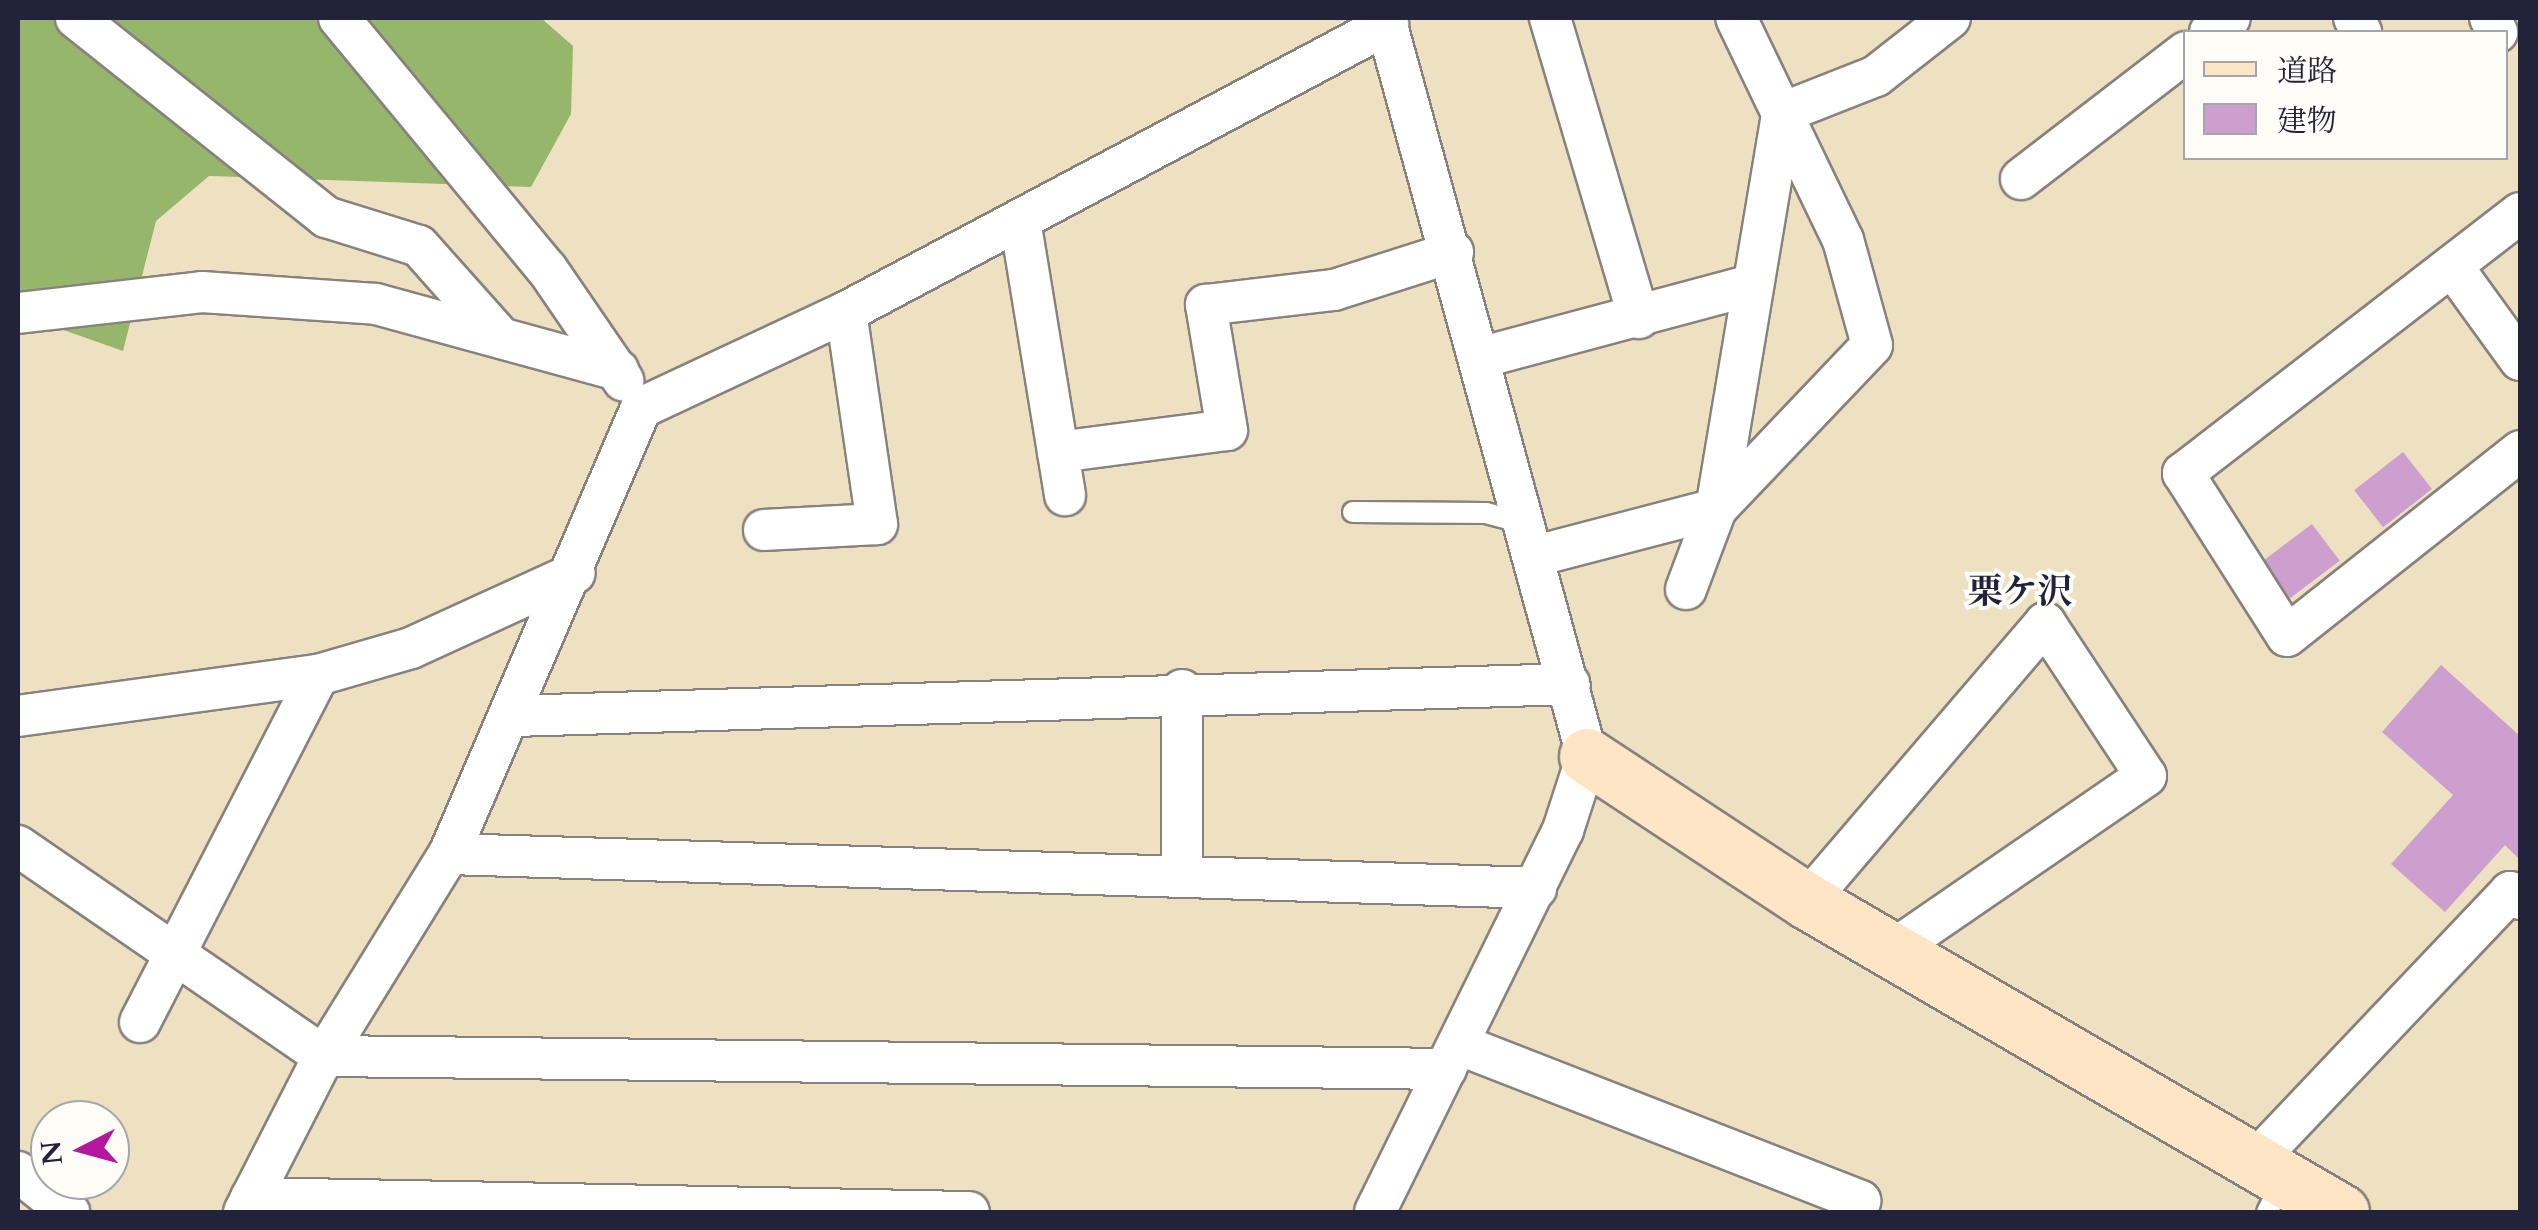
<!DOCTYPE html>
<meta charset="utf-8">
<style>
body{margin:0}
#map{position:relative;width:2538px;height:1230px;overflow:hidden;background:#eee1c2;font-family:Cardo,"Noto Serif JP",serif}
div>[style]{position:absolute}
[style*='--x']{left:calc(var(--x)*1px);top:calc(var(--y)*1px);width:calc(var(--w)*1px);rotate:calc(var(--a)*1deg)}
.forest>*{inset:0;background:#96b76b}
.building>*{inset:0;background:#cc9fcf;transform-origin:0 0}
.roads{filter:drop-shadow(2px 0 #88827e) drop-shadow(-2px 0 #88827e) drop-shadow(0 2px #88827e) drop-shadow(0 -2px #88827e)}
.lane>*{height:20px;margin:-10px;padding:0 10px;transform-origin:10px;border-radius:10px;background:#fff}
.street>*{height:40px;margin:-20px;padding:0 20px;transform-origin:20px;border-radius:20px;background:#fff}
.secondary>*{height:55px;margin:-27.5px;padding:0 27.5px;transform-origin:27.5px;border-radius:27.5px;background:#fde5c5}
span{translate:-50% -50%;white-space:nowrap;text-align:center;line-height:1.15;-webkit-text-stroke:8px #fdfcf7;paint-order:stroke}
.neighbourhood-label{font-size:35px;color:#22223b;font-weight:700}
.frame{position:absolute;inset:0;border:20px solid #22223b;pointer-events:none}
.legend{position:absolute;left:2183px;top:30px;width:325px;height:130px;box-sizing:border-box;background:#fdfcf7;border:2px solid #a5a5ac;margin:0;padding:12px 18px;list-style:none;font-size:30px;color:#22223b}
.legend li{display:flex;align-items:center;gap:20px;height:50px}
.legend b{width:50px;border:2px solid #a5a5ac}
.north{position:absolute;left:30px;top:1100px;width:100px;height:100px;box-sizing:border-box;background:#fdfcf7;border:2px solid #a5a5ac;border-radius:50%;rotate:264deg;font-size:28px;font-weight:700;line-height:40px;text-align:center;color:#22223b}
.north::after{content:'';display:block;margin:auto;width:35px;height:45px;background:#b5179e;clip-path:polygon(50% 0,100% 100%,50% 72%,0 100%)}
</style>
<div id="map">
<div class="forest">
<i style="clip-path:polygon(18px 18px,541px 18px,573px 46px,571px 114px,531px 187px,209px 176px,156px 221px,123px 351px,18px 314px)"></i>
</div>
<div class="building">
<i style="left:2403px;top:452px;width:47px;height:62px;rotate:52deg"></i>
<i style="left:2312px;top:524px;width:46px;height:63px;rotate:53deg"></i>
<i style="clip-path:polygon(2441px 665px,2520px 736px,2520px 860px,2505px 845px,2445px 912px,2391px 864px,2453px 795px,2382px 732px)"></i>
</div>
<div class="roads">
<div class="lane">
<i style="--x:1353;--y:512;--w:133;--a:0.4"></i>
<i style="--x:1486;--y:513;--w:39;--a:15"></i>
<i style="--x:2267;--y:1212;--w:35;--a:-63"></i>
</div>
<div class="street">
<i style="--x:76;--y:18;--w:320;--a:38.5"></i>
<i style="--x:326;--y:217;--w:97;--a:17.3"></i>
<i style="--x:419;--y:246;--w:123;--a:48.3"></i>
<i style="--x:339;--y:18;--w:326;--a:50.4"></i>
<i style="--x:547;--y:269;--w:135;--a:55.6"></i>
<i style="--x:1550;--y:18;--w:313;--a:73.5"></i>
<i style="--x:2354;--y:18;--w:16;--a:63"></i>
<i style="--x:2490;--y:18;--w:16;--a:63"></i>
<i style="--x:2210;--y:32;--w:24;--a:-35"></i>
<i style="--x:2021;--y:179;--w:208;--a:-37.6"></i>
<i style="--x:2520;--y:213;--w:426;--a:142.3"></i>
<i style="--x:2183;--y:473;--w:193;--a:57.5"></i>
<i style="--x:2287;--y:636;--w:298;--a:-38.4"></i>
<i style="--x:1020;--y:220;--w:279;--a:80.7"></i>
<i style="--x:2452;--y:266;--w:116;--a:54.1"></i>
<i style="--x:18;--y:313;--w:185;--a:-6.5"></i>
<i style="--x:202;--y:292;--w:174;--a:3.9"></i>
<i style="--x:376;--y:304;--w:251;--a:15.3"></i>
<i style="--x:1483;--y:357;--w:278;--a:-15"></i>
<i style="--x:1058;--y:452;--w:170;--a:-7.4"></i>
<i style="--x:1227;--y:430;--w:127;--a:-99.5"></i>
<i style="--x:1206;--y:305;--w:129;--a:-6.7"></i>
<i style="--x:1334;--y:290;--w:125;--a:-17.7"></i>
<i style="--x:764;--y:530;--w:113;--a:-3"></i>
<i style="--x:877;--y:524;--w:214;--a:-98.3"></i>
<i style="--x:1539;--y:555;--w:183;--a:-14.6"></i>
<i style="--x:1716;--y:509;--w:226;--a:-46.4"></i>
<i style="--x:1872;--y:345;--w:109;--a:-105.4"></i>
<i style="--x:1843;--y:240;--w:246;--a:-115.7"></i>
<i style="--x:1686;--y:589;--w:85;--a:-69.4"></i>
<i style="--x:1716;--y:509;--w:401;--a:-80.5"></i>
<i style="--x:1782;--y:113;--w:101;--a:-21.5"></i>
<i style="--x:1876;--y:76;--w:94;--a:-38.1"></i>
<i style="--x:1182;--y:690;--w:182;--a:90"></i>
<i style="--x:18;--y:716;--w:303;--a:-7.8"></i>
<i style="--x:318;--y:675;--w:97;--a:-16.2"></i>
<i style="--x:411;--y:648;--w:180;--a:-24.6"></i>
<i style="--x:513;--y:716;--w:1057;--a:-1.73"></i>
<i style="--x:18;--y:846;--w:371;--a:34.5"></i>
<i style="--x:324;--y:1056;--w:1122;--a:0.66"></i>
<i style="--x:449;--y:854;--w:1088;--a:1.79"></i>
<i style="--x:1807;--y:901;--w:366;--a:-49.4"></i>
<i style="--x:2045;--y:623;--w:183;--a:56.6"></i>
<i style="--x:2146;--y:776;--w:307;--a:145.5"></i>
<i style="--x:140;--y:1022;--w:390;--a:-62.8"></i>
<i style="--x:1458;--y:1044;--w:432;--a:21.3"></i>
<i style="--x:1860;--y:1201;--w:12;--a:110"></i>
<i style="--x:2257;--y:1159;--w:368;--a:-46.5"></i>
<i style="--x:2510;--y:892;--w:12;--a:35"></i>
<i style="--x:18;--y:1172;--w:65;--a:38.1"></i>
<i style="--x:251;--y:1198;--w:718;--a:1.12"></i>
<i style="--x:244;--y:1212;--w:175;--a:-62.9"></i>
<i style="--x:324;--y:1056;--w:238;--a:-58.3"></i>
<i style="--x:449;--y:854;--w:486;--a:-66.7"></i>
<i style="--x:641;--y:408;--w:226;--a:-25.1"></i>
<i style="--x:846;--y:312;--w:614;--a:-27.98"></i>
<i style="--x:1375;--y:1212;--w:426;--a:-63.8"></i>
<i style="--x:1563;--y:830;--w:78;--a:-72"></i>
<i style="--x:1587;--y:756;--w:765;--a:-105.31"></i>
</div>
<div class="secondary">
<i style="--x:1587;--y:756;--w:263;--a:33.4"></i>
<i style="--x:1807;--y:901;--w:618;--a:30.22"></i>
</div>
</div>
<div class="neighbourhood-label">
<span style="left:2020px;top:592px">栗ケ沢</span>
</div>
<div class="frame"></div>
<ul class="legend">
<li><b style="height:12px;background:#fde5c5"></b>道路</li>
<li><b style="height:28px;background:#cc9fcf"></b>建物</li>
</ul>
<div class="north">N</div>
</div>
